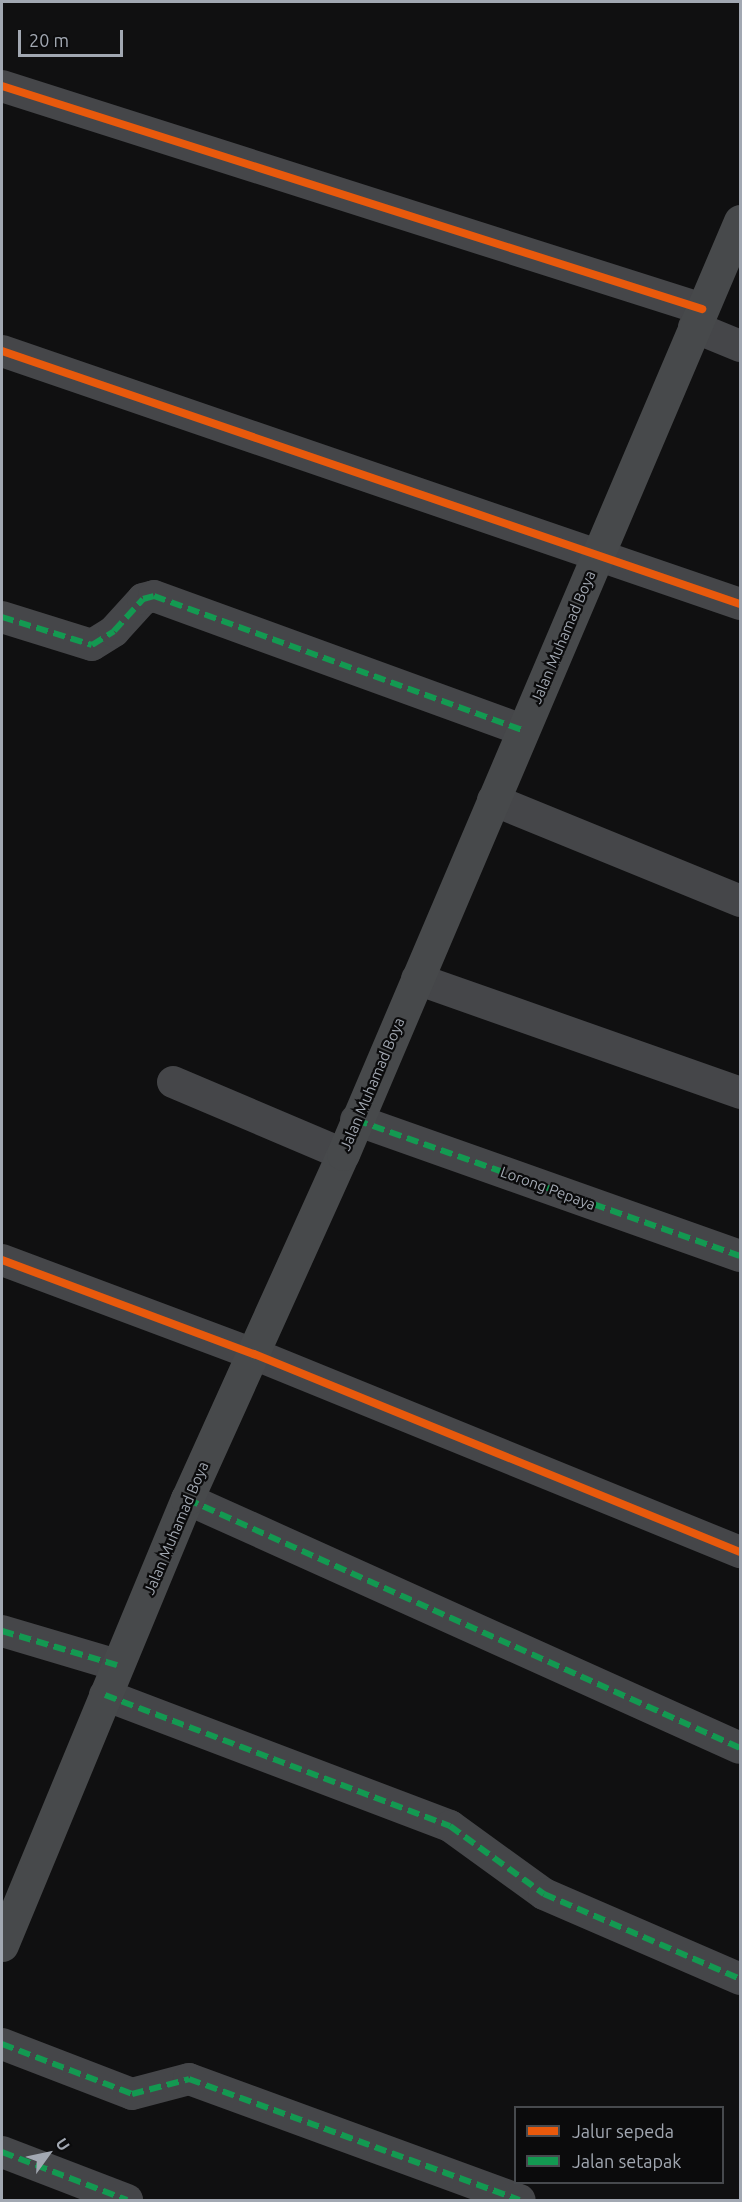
<!DOCTYPE html>
<style>
body{margin:0}
#map{position:relative;width:742px;height:2202px;overflow:hidden;background:#101011;font-family:Ubuntu,sans-serif}
div>[style]{position:absolute}
[style*='--x']{left:calc(var(--x)*1px);top:calc(var(--y)*1px);width:calc(var(--w)*1px);rotate:calc(var(--a)*1deg)}
.street>*{height:32px;margin:-16px;padding:0 16px;transform-origin:16px;border-radius:16px;background:#454649}
.highway>*{height:33px;margin:-16.5px;padding:0 16.5px;transform-origin:16.5px;border-radius:16.5px;background:#47494b}
.quiet>*{height:6px;margin-top:-3px;transform-origin:0;background:repeating-linear-gradient(90deg,#139951 0 12px,transparent 0 18px)}
.cycleway>*{height:8px;margin:-4px;padding:0 4px;transform-origin:4px;border-radius:4px;background:#e8590c}
span{translate:-50% -50%;white-space:nowrap;text-align:center;line-height:1.15;-webkit-text-stroke:4.5px #0b0b0c;paint-order:stroke}
.street-label{font-size:15px;color:#a2a8b2}
.frame{position:absolute;inset:0;border:3px solid #a2a8b2;pointer-events:none}
.legend{position:absolute;left:514px;top:2106px;width:210px;height:78px;box-sizing:border-box;background:#0b0b0c;border:2px solid #474a4e;margin:0;padding:8px 10px;list-style:none;font-size:18px;color:#a2a8b2}
.legend li{display:flex;align-items:center;gap:12px;height:30px}
.legend b{width:30px;border:2px solid #474a4e}
.north{position:absolute;left:18px;top:2124px;width:60px;height:60px;-webkit-text-stroke:4px #0b0b0c;paint-order:stroke;rotate:57deg;font-size:16px;font-weight:700;line-height:24px;text-align:center;color:#a2a8b2}
.north::after{content:'';display:block;margin:auto;width:21px;height:27px;background:#a2a8b2;clip-path:polygon(50% 0,100% 100%,50% 72%,0 100%)}
.scale{position:absolute;left:18px;top:30px;width:105px;height:27px;box-sizing:border-box;border:3px solid #a2a8b2;border-top:0;padding-left:8px;font-size:18px;line-height:21px;white-space:nowrap;color:#a2a8b2;-webkit-text-stroke:4px #0b0b0c;paint-order:stroke}
</style>
<div id="map">
<div class="street">
<i style="--x:2;--y:86;--w:735;--a:17.67"></i>
<i style="--x:694;--y:327;--w:50;--a:22.4"></i>
<i style="--x:2;--y:351;--w:780;--a:18.92"></i>
<i style="--x:2;--y:617;--w:94;--a:17.3"></i>
<i style="--x:92;--y:645;--w:26;--a:-32"></i>
<i style="--x:114;--y:631;--w:43;--a:-47.8"></i>
<i style="--x:143;--y:599;--w:11;--a:-15"></i>
<i style="--x:154;--y:596;--w:393;--a:20"></i>
<i style="--x:493;--y:800;--w:267;--a:22.2"></i>
<i style="--x:417;--y:979;--w:343;--a:19.4"></i>
<i style="--x:173;--y:1082;--w:185;--a:23"></i>
<i style="--x:356;--y:1120;--w:407;--a:19.5"></i>
<i style="--x:2;--y:1260;--w:269;--a:20.5"></i>
<i style="--x:254;--y:1354;--w:525;--a:22.17"></i>
<i style="--x:187;--y:1499;--w:606;--a:24.24"></i>
<i style="--x:2;--y:1631;--w:120;--a:16.5"></i>
<i style="--x:105;--y:1695;--w:369;--a:20.8"></i>
<i style="--x:450;--y:1826;--w:116;--a:35.9"></i>
<i style="--x:544;--y:1894;--w:214;--a:23.4"></i>
<i style="--x:2;--y:2044;--w:139;--a:21"></i>
<i style="--x:132;--y:2094;--w:59;--a:-14.7"></i>
<i style="--x:189;--y:2079;--w:352;--a:20.1"></i>
<i style="--x:2;--y:2152;--w:134;--a:21"></i>
</div>
<div class="highway">
<i style="--x:2;--y:1945;--w:483;--a:-67.5"></i>
<i style="--x:187;--y:1499;--w:379;--a:-65.7"></i>
<i style="--x:343;--y:1154;--w:1014;--a:-66.95"></i>
</div>
<div class="quiet">
<i style="--x:2;--y:617;--w:94;--a:17.3"></i>
<i style="--x:92;--y:645;--w:26;--a:-32"></i>
<i style="--x:114;--y:631;--w:43;--a:-47.8"></i>
<i style="--x:143;--y:599;--w:11;--a:-15"></i>
<i style="--x:154;--y:596;--w:393;--a:20"></i>
<i style="--x:356;--y:1120;--w:407;--a:19.5"></i>
<i style="--x:187;--y:1499;--w:606;--a:24.24"></i>
<i style="--x:2;--y:1631;--w:120;--a:16.5"></i>
<i style="--x:105;--y:1695;--w:369;--a:20.8"></i>
<i style="--x:450;--y:1826;--w:116;--a:35.9"></i>
<i style="--x:544;--y:1894;--w:214;--a:23.4"></i>
<i style="--x:2;--y:2044;--w:139;--a:21"></i>
<i style="--x:132;--y:2094;--w:59;--a:-14.7"></i>
<i style="--x:189;--y:2079;--w:352;--a:20.1"></i>
<i style="--x:2;--y:2152;--w:134;--a:21"></i>
</div>
<div class="cycleway">
<i style="--x:2;--y:86;--w:735;--a:17.67"></i>
<i style="--x:2;--y:351;--w:780;--a:18.92"></i>
<i style="--x:2;--y:1260;--w:269;--a:20.5"></i>
<i style="--x:254;--y:1354;--w:525;--a:22.17"></i>
</div>
<div class="street-label">
<span style="left:563px;top:637px;rotate:-67deg">Jalan Muhamad Boya</span>
<span style="left:372px;top:1084px;rotate:-67deg">Jalan Muhamad Boya</span>
<span style="left:548px;top:1188px;rotate:20deg">Lorong Pepaya</span>
<span style="left:176px;top:1528px;rotate:-67deg">Jalan Muhamad Boya</span>
</div>
<div class="frame"></div>
<ul class="legend">
<li><b style="height:8px;background:#e8590c"></b>Jalur sepeda</li>
<li><b style="height:8px;background:#139951"></b>Jalan setapak</li>
</ul>
<div class="north">U</div>
<div class="scale">20 m</div>
</div>
